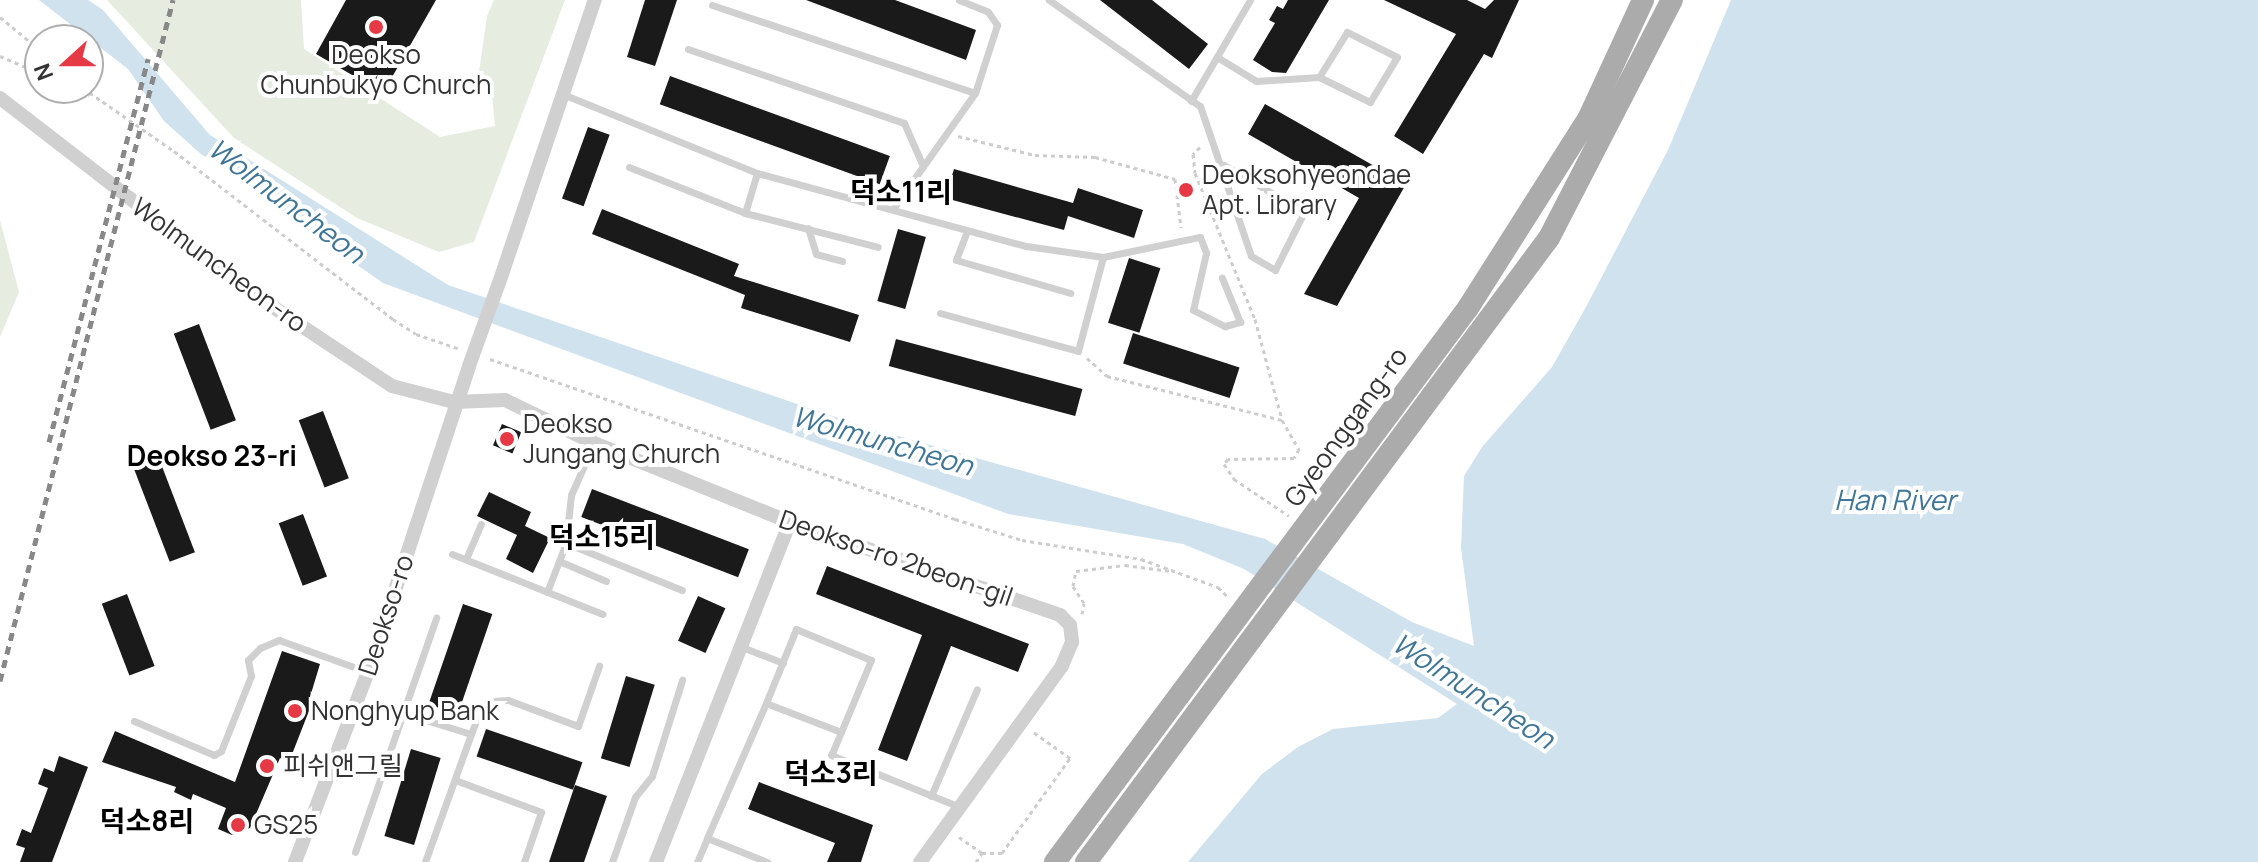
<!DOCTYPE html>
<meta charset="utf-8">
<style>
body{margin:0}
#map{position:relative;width:2258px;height:862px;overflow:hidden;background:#fff;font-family:Manrope,"Noto Sans KR",sans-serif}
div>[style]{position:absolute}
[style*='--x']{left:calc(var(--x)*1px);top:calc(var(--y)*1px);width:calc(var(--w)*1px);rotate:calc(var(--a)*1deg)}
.green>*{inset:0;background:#e6ecdf}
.water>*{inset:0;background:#cfe2ee}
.building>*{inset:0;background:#1a1a1a;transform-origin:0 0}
.path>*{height:3px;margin-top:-1.5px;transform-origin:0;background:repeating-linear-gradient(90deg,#cdcdcd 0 4px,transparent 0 8px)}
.lane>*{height:7px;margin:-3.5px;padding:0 3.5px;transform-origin:3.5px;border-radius:3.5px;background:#d0d0d0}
.street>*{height:14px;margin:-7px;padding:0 7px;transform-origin:7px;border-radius:7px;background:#d0d0d0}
.rail>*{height:5px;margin-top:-2.5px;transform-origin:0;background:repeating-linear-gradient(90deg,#888 0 8px,transparent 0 14px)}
.street-bridge>*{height:14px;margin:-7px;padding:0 7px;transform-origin:7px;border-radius:7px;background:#d0d0d0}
.primary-bridge>*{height:22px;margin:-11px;padding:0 11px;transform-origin:11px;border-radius:11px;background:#ababab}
.dots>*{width:22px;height:22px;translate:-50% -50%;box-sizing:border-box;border:4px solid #fff;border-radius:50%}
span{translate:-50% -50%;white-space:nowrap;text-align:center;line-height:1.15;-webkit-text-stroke:8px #fff;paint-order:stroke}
.poi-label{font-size:26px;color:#333}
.left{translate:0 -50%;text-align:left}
.street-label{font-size:26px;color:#333}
.neighbourhood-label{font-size:28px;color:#000;font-weight:700}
.water-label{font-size:28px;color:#3f7597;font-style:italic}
.north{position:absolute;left:24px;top:24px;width:80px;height:80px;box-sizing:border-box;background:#fff;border:2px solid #adadad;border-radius:50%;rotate:249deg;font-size:22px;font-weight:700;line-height:32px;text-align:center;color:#333}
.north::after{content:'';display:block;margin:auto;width:28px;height:36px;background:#e63946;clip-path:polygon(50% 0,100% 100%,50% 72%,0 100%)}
</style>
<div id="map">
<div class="green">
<i style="clip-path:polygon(107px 0,301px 0,304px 49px,440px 137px,495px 126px,492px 95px,478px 79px,487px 16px,494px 0,565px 0,474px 242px,439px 252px,357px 218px,234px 138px)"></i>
<i style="clip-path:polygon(0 220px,19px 292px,0 337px)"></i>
</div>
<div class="water">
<i style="clip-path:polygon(39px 0,88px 0,103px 10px,210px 135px,448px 285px,859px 425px,1265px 539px,1412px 622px,1474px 646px,1461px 548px,1464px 476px,1482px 447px,1552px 367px,1586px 307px,1668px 150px,1731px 0,2258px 0,2258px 862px,1188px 862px,1262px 774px,1298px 747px,1333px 729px,1438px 718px,1457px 704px,1244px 569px,1183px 544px,1008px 514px,383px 283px,287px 216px,233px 169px,202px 155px,164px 121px,128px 69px)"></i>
</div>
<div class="building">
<i style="clip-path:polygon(346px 0,436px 0,383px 93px,316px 54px)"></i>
<i style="clip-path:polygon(645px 0,677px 0,655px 66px,627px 57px)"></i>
<i style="clip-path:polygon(806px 0,895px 0,976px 30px,966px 60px)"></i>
<i style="clip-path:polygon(1100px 0,1152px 0,1208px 44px,1189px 69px)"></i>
<i style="clip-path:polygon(1288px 0,1329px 0,1286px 73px,1272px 72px,1253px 60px,1275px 23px,1269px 20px,1277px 6px,1283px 9px)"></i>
<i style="clip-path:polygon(1384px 0,1467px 0,1485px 9px,1494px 0,1519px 0,1492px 58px,1484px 54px,1423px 154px,1394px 136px,1456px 34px)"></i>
<i style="left:670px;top:76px;width:234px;height:30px;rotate:20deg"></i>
<i style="clip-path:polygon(1265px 104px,1406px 184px,1337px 306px,1304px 294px,1359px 198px,1248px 134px)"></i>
<i style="left:588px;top:127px;width:23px;height:76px;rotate:20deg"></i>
<i style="clip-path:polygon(954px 169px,1073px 203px,1078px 188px,1143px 210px,1134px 238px,1068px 216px,1064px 230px,945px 198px)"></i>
<i style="clip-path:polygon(602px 209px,739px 264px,734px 276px,859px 315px,850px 342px,741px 308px,745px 295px,592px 234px)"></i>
<i style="left:898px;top:229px;width:29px;height:75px;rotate:16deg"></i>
<i style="left:1129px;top:258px;width:33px;height:68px;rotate:18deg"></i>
<i style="left:199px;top:324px;width:103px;height:27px;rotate:69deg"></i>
<i style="left:1133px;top:333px;width:112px;height:32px;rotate:18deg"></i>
<i style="left:896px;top:339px;width:193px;height:28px;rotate:15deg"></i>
<i style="left:323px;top:411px;width:72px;height:26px;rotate:69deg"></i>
<i style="left:502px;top:424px;width:21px;height:23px;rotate:23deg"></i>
<i style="left:158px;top:456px;width:103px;height:27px;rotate:69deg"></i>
<i style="left:592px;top:489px;width:168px;height:30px;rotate:21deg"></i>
<i style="clip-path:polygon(489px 492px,531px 512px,525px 526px,550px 538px,533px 573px,506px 559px,517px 535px,477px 516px)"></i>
<i style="left:303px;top:514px;width:67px;height:26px;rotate:69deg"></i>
<i style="clip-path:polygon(827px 566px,1029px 644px,1018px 672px,951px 646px,907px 761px,878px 750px,922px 635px,816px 594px)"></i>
<i style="left:127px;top:594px;width:77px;height:27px;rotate:69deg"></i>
<i style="left:698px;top:596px;width:30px;height:49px;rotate:24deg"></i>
<i style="left:463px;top:604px;width:31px;height:106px;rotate:19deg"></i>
<i style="clip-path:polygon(282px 651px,320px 664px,310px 697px,314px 698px,289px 762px,280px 758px,250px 828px,232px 835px,218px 829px,226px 808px,193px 794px,191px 800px,174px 792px,176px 787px,102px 762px,115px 731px,235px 782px)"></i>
<i style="left:626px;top:676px;width:30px;height:86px;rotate:17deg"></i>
<i style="left:486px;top:729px;width:102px;height:29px;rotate:19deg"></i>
<i style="left:411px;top:749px;width:31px;height:91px;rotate:17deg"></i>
<i style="clip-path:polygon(59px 756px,88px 767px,52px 862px,20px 862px,25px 848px,16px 845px,22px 829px,31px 833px,48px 788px,38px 784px,44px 768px,54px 772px)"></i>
<i style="clip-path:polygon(759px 782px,873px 825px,861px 862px,827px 862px,835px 843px,748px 809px)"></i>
<i style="clip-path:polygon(575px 785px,607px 796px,584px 862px,549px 862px)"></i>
</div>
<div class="path">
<i style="--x:0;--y:17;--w:52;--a:39.5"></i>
<i style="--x:0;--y:56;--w:43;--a:23"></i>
<i style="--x:74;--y:88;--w:17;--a:24"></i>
<i style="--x:83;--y:88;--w:111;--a:34.7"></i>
<i style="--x:174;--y:151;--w:276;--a:37.5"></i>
<i style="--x:393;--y:319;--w:27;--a:33"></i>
<i style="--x:416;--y:334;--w:46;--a:18.8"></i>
<i style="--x:958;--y:136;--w:79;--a:13.9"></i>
<i style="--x:1035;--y:155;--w:60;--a:1.9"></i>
<i style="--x:1095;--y:157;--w:83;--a:15.4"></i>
<i style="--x:1175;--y:179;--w:49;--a:83"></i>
<i style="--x:1200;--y:147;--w:10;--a:135"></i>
<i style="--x:1193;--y:154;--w:19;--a:84"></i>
<i style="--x:1195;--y:173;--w:158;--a:67.7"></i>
<i style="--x:1255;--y:319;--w:105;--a:75"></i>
<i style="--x:1087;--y:358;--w:27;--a:42"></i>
<i style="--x:1107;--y:376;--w:180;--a:14.1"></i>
<i style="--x:1282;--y:420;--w:34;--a:60"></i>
<i style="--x:1299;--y:449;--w:10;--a:119"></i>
<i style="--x:1294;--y:458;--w:66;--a:179.1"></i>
<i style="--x:1228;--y:459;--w:6;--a:129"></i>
<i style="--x:1224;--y:464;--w:18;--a:56"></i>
<i style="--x:1234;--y:479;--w:66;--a:33.9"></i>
<i style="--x:490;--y:359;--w:492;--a:19"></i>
<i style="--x:955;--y:519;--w:70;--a:17.4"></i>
<i style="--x:1022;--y:540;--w:121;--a:9.1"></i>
<i style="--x:1141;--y:559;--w:82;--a:20"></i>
<i style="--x:1218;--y:587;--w:16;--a:45"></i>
<i style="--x:1082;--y:614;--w:11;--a:-80"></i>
<i style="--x:1084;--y:603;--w:20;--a:-123"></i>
<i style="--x:1073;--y:586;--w:15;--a:-79"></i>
<i style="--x:1076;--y:571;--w:49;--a:-7"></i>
<i style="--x:1125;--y:565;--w:46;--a:7.4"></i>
<i style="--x:959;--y:837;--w:28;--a:35"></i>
<i style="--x:982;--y:853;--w:20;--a:0"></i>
<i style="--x:1002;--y:853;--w:117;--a:-54.4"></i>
<i style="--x:1070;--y:758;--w:47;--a:-144.6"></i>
<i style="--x:976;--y:862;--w:11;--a:-56"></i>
</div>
<div class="lane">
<i style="--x:959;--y:0;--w:31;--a:22"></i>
<i style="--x:988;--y:12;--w:16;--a:55"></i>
<i style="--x:997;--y:25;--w:71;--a:107.9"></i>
<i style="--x:1049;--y:0;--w:184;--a:35.1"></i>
<i style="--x:1200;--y:106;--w:158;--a:71.2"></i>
<i style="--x:1251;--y:256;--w:28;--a:30"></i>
<i style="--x:1275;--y:270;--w:65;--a:-63.4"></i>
<i style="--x:1304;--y:212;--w:93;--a:-149.6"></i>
<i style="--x:712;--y:5;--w:277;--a:18.5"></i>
<i style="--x:975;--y:93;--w:142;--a:125.3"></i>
<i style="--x:688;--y:49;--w:228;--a:18.9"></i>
<i style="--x:904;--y:123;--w:47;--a:66.2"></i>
<i style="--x:1217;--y:57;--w:46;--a:31.6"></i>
<i style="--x:1256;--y:81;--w:63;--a:-3.6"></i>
<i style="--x:1319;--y:77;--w:57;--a:26.1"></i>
<i style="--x:1370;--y:102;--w:52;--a:-59"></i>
<i style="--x:1397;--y:57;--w:56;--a:-153.4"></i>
<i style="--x:1347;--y:32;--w:53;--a:121.9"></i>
<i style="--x:565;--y:95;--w:207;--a:22.1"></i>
<i style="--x:757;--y:173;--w:279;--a:15.2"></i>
<i style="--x:1026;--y:246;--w:78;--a:8.1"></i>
<i style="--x:1103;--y:257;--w:99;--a:-11.7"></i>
<i style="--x:1200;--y:237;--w:17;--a:69"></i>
<i style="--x:1206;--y:253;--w:58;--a:102.8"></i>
<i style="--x:1193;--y:310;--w:36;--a:27"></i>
<i style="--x:1225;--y:326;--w:16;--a:-15"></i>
<i style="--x:1240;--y:322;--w:48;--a:-112.2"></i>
<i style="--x:1191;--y:101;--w:117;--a:-59.7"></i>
<i style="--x:629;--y:167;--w:125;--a:21.6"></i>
<i style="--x:745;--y:213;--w:42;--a:-73.3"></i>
<i style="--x:745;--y:213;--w:137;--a:14.3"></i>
<i style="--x:808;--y:228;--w:27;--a:73"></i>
<i style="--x:816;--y:254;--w:27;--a:15"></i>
<i style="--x:967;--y:231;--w:31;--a:111"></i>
<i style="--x:956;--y:260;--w:119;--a:16.1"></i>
<i style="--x:940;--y:313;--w:143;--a:15.4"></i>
<i style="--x:1078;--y:351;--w:97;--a:-75.1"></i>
<i style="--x:566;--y:543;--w:125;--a:22.1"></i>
<i style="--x:452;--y:554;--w:162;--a:21.7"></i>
<i style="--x:466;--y:559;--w:38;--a:-67"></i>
<i style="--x:559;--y:561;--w:51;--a:23.1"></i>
<i style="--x:547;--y:592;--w:53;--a:-68.8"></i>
<i style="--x:566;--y:543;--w:48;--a:-84.1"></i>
<i style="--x:571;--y:495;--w:57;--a:-66.1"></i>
<i style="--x:742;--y:647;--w:44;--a:21.3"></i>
<i style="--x:403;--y:713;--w:101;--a:-70.8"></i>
<i style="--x:134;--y:721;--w:87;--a:23"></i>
<i style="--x:214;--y:755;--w:8;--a:-30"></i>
<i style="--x:221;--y:751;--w:81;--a:-68.2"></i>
<i style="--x:251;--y:676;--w:16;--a:-101"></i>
<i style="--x:248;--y:660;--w:17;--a:-45"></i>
<i style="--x:260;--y:648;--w:21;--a:-23"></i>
<i style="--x:279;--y:640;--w:95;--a:19.8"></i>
<i style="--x:841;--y:732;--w:80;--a:-158.9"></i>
<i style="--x:766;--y:703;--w:80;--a:-67.9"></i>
<i style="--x:796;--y:629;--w:81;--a:22.5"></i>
<i style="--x:871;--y:660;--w:78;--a:112.6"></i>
<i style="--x:841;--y:732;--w:25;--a:113"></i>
<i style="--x:831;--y:755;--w:139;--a:22"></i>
<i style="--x:471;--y:734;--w:25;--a:-69"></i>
<i style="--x:480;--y:711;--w:16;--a:-40"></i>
<i style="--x:492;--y:701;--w:16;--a:-4"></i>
<i style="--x:508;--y:700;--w:75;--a:20.4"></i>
<i style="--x:578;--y:726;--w:64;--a:-70.7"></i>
<i style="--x:455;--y:780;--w:92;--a:20.4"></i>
<i style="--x:541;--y:812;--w:53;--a:108.8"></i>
<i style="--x:931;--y:796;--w:116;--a:-66.7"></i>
<i style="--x:707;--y:838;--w:147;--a:-66.4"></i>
<i style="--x:355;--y:852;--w:147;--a:-70.9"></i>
<i style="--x:403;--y:713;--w:71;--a:17.2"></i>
<i style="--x:471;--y:734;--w:136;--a:109.8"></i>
<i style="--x:612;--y:862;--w:69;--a:-70.5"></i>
<i style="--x:635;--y:797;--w:27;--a:-51"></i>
<i style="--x:652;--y:776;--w:101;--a:-72.6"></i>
<i style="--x:697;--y:862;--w:26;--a:-67"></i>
<i style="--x:707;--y:838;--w:65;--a:21.8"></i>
</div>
<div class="street">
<i style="--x:0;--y:98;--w:319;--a:37.7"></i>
<i style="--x:252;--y:293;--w:168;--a:33.6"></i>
<i style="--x:392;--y:386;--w:64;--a:14.5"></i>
<i style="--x:454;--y:402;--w:51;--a:-2.2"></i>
<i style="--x:505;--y:400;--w:99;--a:25.8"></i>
<i style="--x:594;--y:443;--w:211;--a:22"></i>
<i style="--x:790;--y:522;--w:286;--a:19"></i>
<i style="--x:1060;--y:615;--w:14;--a:45"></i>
<i style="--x:1070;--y:625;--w:17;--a:83"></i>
<i style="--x:1072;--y:642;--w:26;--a:113"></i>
<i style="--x:1062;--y:666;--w:242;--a:125.9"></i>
<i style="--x:500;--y:280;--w:296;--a:-71.3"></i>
<i style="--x:295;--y:862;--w:204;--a:-69"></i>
<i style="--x:368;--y:672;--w:322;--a:-71.7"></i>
<i style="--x:656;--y:862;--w:365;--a:-68.5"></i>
</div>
<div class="rail">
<i style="--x:49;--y:442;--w:396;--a:-75.5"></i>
<i style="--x:0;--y:681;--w:703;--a:-75.75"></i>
</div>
<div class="street-bridge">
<i style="--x:469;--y:366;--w:91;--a:-70.2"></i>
</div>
<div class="primary-bridge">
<i style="--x:1055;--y:862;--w:691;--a:-53.3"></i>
<i style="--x:1468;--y:308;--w:226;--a:-57.6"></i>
<i style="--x:1589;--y:117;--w:129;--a:-65.2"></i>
<i style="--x:1086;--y:862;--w:777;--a:-53.43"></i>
<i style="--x:1549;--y:238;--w:268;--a:-62.7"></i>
</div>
<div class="dots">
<i style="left:376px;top:27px;background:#e63946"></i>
<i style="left:1186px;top:190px;background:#e63946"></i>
<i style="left:507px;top:439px;background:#e63946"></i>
<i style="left:295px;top:711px;background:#e63946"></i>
<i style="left:267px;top:766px;background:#e63946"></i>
<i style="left:238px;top:825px;background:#e63946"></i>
</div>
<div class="poi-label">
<span style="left:376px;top:70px">Deokso<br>Chunbukyo Church</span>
<span class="left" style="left:1202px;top:190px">Deoksohyeondae<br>Apt. Library</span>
<span class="left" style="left:523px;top:439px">Deokso<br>Jungang Church</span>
<span class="left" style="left:311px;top:711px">Nonghyup Bank</span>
<span class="left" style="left:283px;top:766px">피쉬앤그릴</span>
<span class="left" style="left:254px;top:825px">GS25</span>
</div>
<div class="street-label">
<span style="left:219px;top:265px;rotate:36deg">Wolmuncheon-ro</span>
<span style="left:1346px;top:427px;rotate:-54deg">Gyeonggang-ro</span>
<span style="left:896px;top:558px;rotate:19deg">Deokso-ro 2beon-gil</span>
<span style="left:386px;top:615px;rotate:-72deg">Deokso-ro</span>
</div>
<div class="neighbourhood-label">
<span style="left:901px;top:191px">덕소11리</span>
<span style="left:212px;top:455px">Deokso 23-ri</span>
<span style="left:602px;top:536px">덕소15리</span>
<span style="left:831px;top:772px">덕소3리</span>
<span style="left:147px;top:820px">덕소8리</span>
</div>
<div class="water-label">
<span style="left:287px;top:200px;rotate:37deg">Wolmuncheon</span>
<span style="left:883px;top:440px;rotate:16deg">Wolmuncheon</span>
<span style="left:1895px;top:499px">Han River</span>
<span style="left:1474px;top:690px;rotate:33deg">Wolmuncheon</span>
</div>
<div class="north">N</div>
</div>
